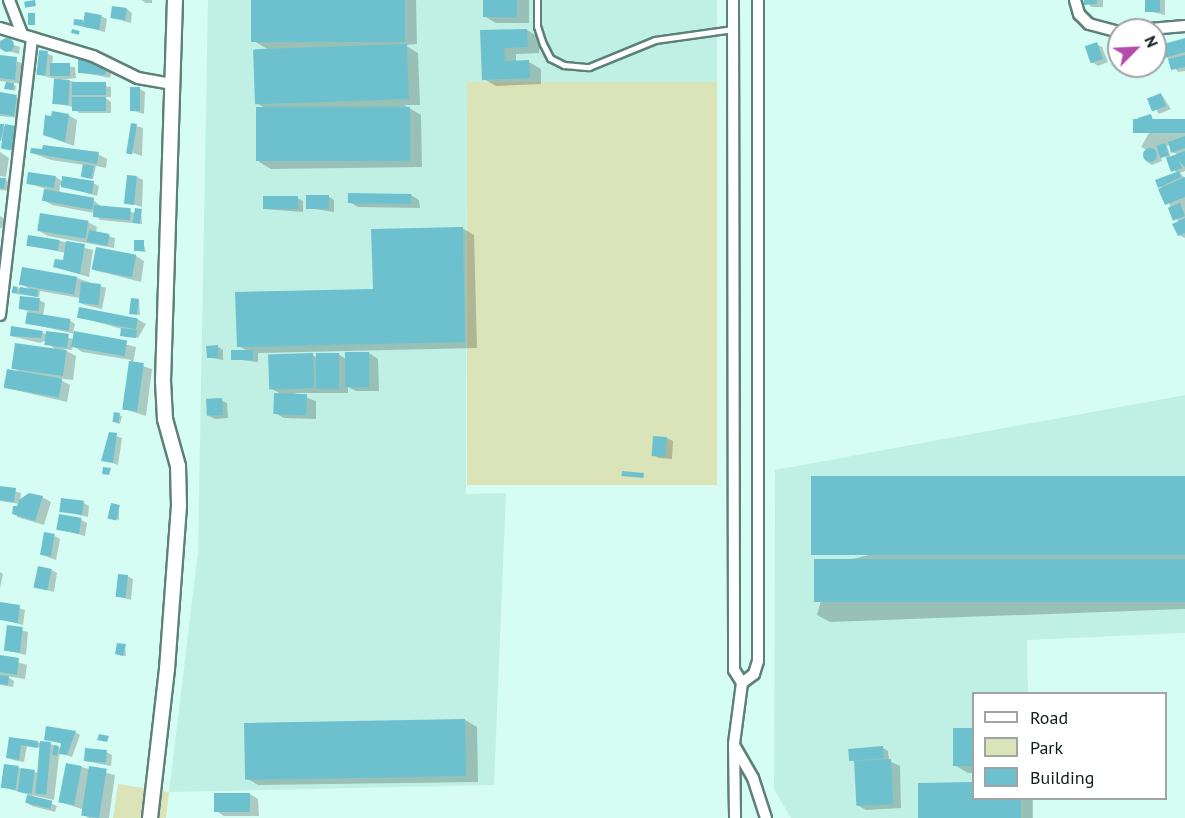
<!DOCTYPE html>
<style>
body{margin:0}
#map{position:relative;width:1185px;height:818px;overflow:hidden;background:#d6fdf3;font-family:"PT Sans",sans-serif}
div>[style]{position:absolute}
[style*='--x']{left:calc(var(--x)*1px);top:calc(var(--y)*1px);width:calc(var(--w)*1px);rotate:calc(var(--a)*1deg)}
.built>*{inset:0;background:#c0f0e4}
.green>*{inset:0;background:#dae4b8;transform-origin:0 0}
.shadow>*{inset:0;background:#0003}
.building>*{inset:0;background:#6dc1cf;transform-origin:0 0}
.round{border-radius:50%}
.roads{filter:drop-shadow(2px 0 #5d8178) drop-shadow(-2px 0 #5d8178) drop-shadow(0 2px #5d8178) drop-shadow(0 -2px #5d8178)}
.service>*{height:5px;margin:-2.5px;padding:0 2.5px;transform-origin:2.5px;border-radius:2.5px;background:#fff}
.minor>*{height:10px;margin:-5px;padding:0 5px;transform-origin:5px;border-radius:5px;background:#fff}
.tertiary>*{height:14px;margin:-7px;padding:0 7px;transform-origin:7px;border-radius:7px;background:#fff}
span{translate:-50% -50%;white-space:nowrap;text-align:center;line-height:1.15;-webkit-text-stroke:4.5px #fff;paint-order:stroke}
.legend{position:absolute;left:972px;top:692px;width:195px;height:108px;box-sizing:border-box;background:#fff;border:2px solid #9fa5a4;margin:0;padding:8px 10px;list-style:none;font-size:18px;color:#101e1b}
.legend li{display:flex;align-items:center;gap:12px;height:30px}
.legend b{width:30px;border:2px solid #9fa5a4}
.north{position:absolute;left:1107px;top:18px;width:60px;height:60px;box-sizing:border-box;background:#fff;border:2px solid #9fa5a4;border-radius:50%;rotate:66deg;font-size:16px;font-weight:700;line-height:24px;text-align:center;color:#101e1b}
.north::after{content:'';display:block;margin:auto;width:21px;height:27px;background:#b64bab;clip-path:polygon(50% 0,100% 100%,50% 72%,0 100%)}
</style>
<div id="map">
<div class="built">
<i style="clip-path:polygon(208px 0,717px 0,717px 82px,467px 90px,466px 494px,506px 493px,494px 785px,169px 792px,198px 552px)"></i>
<i style="clip-path:polygon(1185px 395px,1185px 633px,1027px 640px,1028px 693px,974px 694px,974px 798px,1032px 799px,1032px 818px,791px 818px,774px 789px,775px 470px)"></i>
</div>
<div class="green">
<i style="left:717px;top:82px;width:403px;height:250px;rotate:90deg"></i>
<i style="clip-path:polygon(118px 784px,169px 792px,166px 818px,113px 818px)"></i>
</div>
<div class="shadow">
<i style="clip-path:polygon(141px 0,152px 0,152px 3px,146px 3px)"></i>
<i style="clip-path:polygon(253px 0,416px 0,417px 44px,405px 45px,418px 53px,420px 105px,404px 105px,421px 115px,422px 167px,271px 169px,259px 162px,269px 110px,256px 103px,269px 50px,254px 41px)"></i>
<i style="clip-path:polygon(484px 0,529px 0,529px 23px,496px 23px,484px 16px)"></i>
<i style="clip-path:polygon(1086px 0,1103px 0,1103px 7px,1091px 7px)"></i>
<i style="clip-path:polygon(1147px 0,1165px 0,1165px 15px,1147px 11px)"></i>
<i style="clip-path:polygon(127px 9px,132px 13px,131px 23px,112px 18px)"></i>
<i style="clip-path:polygon(101px 16px,107px 19px,105px 32px,77px 25px)"></i>
<i style="clip-path:polygon(527px 30px,539px 37px,539px 53px,516px 54px,516px 62px,529px 62px,541px 69px,541px 84px,496px 86px,484px 79px,482px 32px)"></i>
<i style="clip-path:polygon(0 40px,20px 47px,19px 54px,0 49px)"></i>
<i style="clip-path:polygon(1185px 40px,1185px 71px,1178px 72px,1165px 55px)"></i>
<i style="clip-path:polygon(1155px 43px,1161px 56px,1155px 57px)"></i>
<i style="clip-path:polygon(1096px 44px,1102px 47px,1108px 62px,1098px 66px,1092px 62px)"></i>
<i style="clip-path:polygon(40px 51px,53px 56px,52px 65px,75px 67px,76px 78px,59px 80px,37px 74px)"></i>
<i style="clip-path:polygon(0 57px,26px 64px,23px 84px,8px 82px,16px 86px,15px 91px,6px 88px,7px 82px,0 81px)"></i>
<i style="clip-path:polygon(82px 59px,112px 69px,110px 78px,80px 72px)"></i>
<i style="clip-path:polygon(1162px 59px,1163px 61px,1155px 63px,1155px 61px)"></i>
<i style="clip-path:polygon(70px 81px,111px 87px,111px 97px,104px 97px,111px 102px,111px 113px,79px 113px,73px 107px,55px 103px)"></i>
<i style="clip-path:polygon(140px 89px,145px 92px,144px 114px,130px 110px)"></i>
<i style="clip-path:polygon(0 94px,22px 99px,19px 118px,0 116px)"></i>
<i style="clip-path:polygon(1161px 94px,1171px 109px,1159px 114px,1149px 99px)"></i>
<i style="clip-path:polygon(68px 115px,77px 120px,74px 146px,44px 135px,52px 117px)"></i>
<i style="clip-path:polygon(evenodd,1151px 116px,1160px 129px,1185px 121px,1185px 171px,1180px 173px,1185px 178px,1185px 238px,1179px 235px,1179px 223px,1160px 186px,1177px 174px,1167px 158px,1160px 155px,1162px 161px,1152px 165px,1147px 162px,1143px 152px,1147px 150px,1141px 147px,1149px 133px,1144px 130px,1151px 116px,1170px 145px,1172px 152px,1179px 155px,1171px 158px,1167px 146px,1170px 145px)"></i>
<i style="clip-path:polygon(0 125px,21px 130px,18px 152px,3px 148px)"></i>
<i style="clip-path:polygon(133px 125px,143px 128px,142px 156px,133px 153px)"></i>
<i style="clip-path:polygon(0 152px,9px 158px,6px 177px,0 176px)"></i>
<i style="clip-path:polygon(32px 153px,98px 154px,107px 159px,106px 168px,96px 166px,93px 179px,85px 178px,85px 165px,51px 160px)"></i>
<i style="clip-path:polygon(0 177px,11px 183px,10px 191px,0 190px)"></i>
<i style="clip-path:polygon(56px 177px,63px 182px,93px 183px,99px 186px,97px 196px,60px 185px,59px 194px,93px 200px,102px 207px,136px 213px,141px 210px,142px 224px,100px 220px,94px 213px,52px 205px,44px 200px,46px 189px,28px 183px)"></i>
<i style="clip-path:polygon(137px 177px,143px 180px,142px 207px,128px 203px)"></i>
<i style="clip-path:polygon(411px 195px,419px 200px,420px 208px,358px 207px,349px 202px)"></i>
<i style="clip-path:polygon(329px 197px,334px 200px,334px 212px,308px 208px)"></i>
<i style="clip-path:polygon(297px 198px,303px 201px,303px 212px,264px 209px)"></i>
<i style="clip-path:polygon(41px 215px,88px 222px,97px 227px,96px 233px,115px 238px,114px 248px,48px 236px,39px 231px)"></i>
<i style="clip-path:polygon(0 216px,5px 219px,4px 228px,0 228px)"></i>
<i style="clip-path:polygon(462px 228px,474px 235px,477px 348px,258px 353px,258px 362px,233px 359px,248px 351px,238px 346px,374px 291px)"></i>
<i style="clip-path:polygon(60px 241px,93px 250px,89px 277px,55px 267px,64px 262px,66px 253px,28px 245px)"></i>
<i style="clip-path:polygon(143px 242px,146px 252px,136px 251px)"></i>
<i style="clip-path:polygon(136px 256px,144px 261px,141px 282px,94px 270px)"></i>
<i style="clip-path:polygon(77px 278px,106px 288px,102px 309px,85px 305px,79px 302px,80px 298px,40px 291px,39px 297px,16px 294px,18px 288px,31px 290px,21px 284px)"></i>
<i style="clip-path:polygon(39px 300px,45px 303px,43px 316px,69px 320px,75px 324px,73px 332px,136px 347px,133px 363px,152px 369px,146px 416px,124px 409px,131px 360px,82px 352px,73px 346px,72px 350px,63px 349px,76px 356px,73px 380px,57px 378px,70px 385px,67px 402px,6px 388px,22px 373px,13px 368px,55px 350px,46px 340px,40px 343px,11px 336px,42px 333px,74px 339px,75px 334px,27px 323px,29px 312px,20px 308px)"></i>
<i style="clip-path:polygon(139px 300px,140px 315px,134px 314px)"></i>
<i style="clip-path:polygon(79px 317px,137px 319px,146px 324px,138px 338px,123px 336px,122px 329px)"></i>
<i style="clip-path:polygon(218px 347px,223px 350px,223px 360px,208px 357px)"></i>
<i style="clip-path:polygon(369px 353px,378px 359px,379px 391px,356px 391px,348px 387px,348px 393px,294px 393px,316px 401px,316px 419px,284px 418px,275px 413px,283px 395px,270px 388px,312px 355px,318px 358px,338px 354px,346px 359px)"></i>
<i style="clip-path:polygon(221px 400px,227px 403px,228px 418px,215px 419px,209px 416px)"></i>
<i style="clip-path:polygon(115px 414px,122px 416px,120px 424px,116px 423px)"></i>
<i style="clip-path:polygon(111px 434px,122px 438px,118px 465px,103px 460px)"></i>
<i style="clip-path:polygon(667px 438px,673px 441px,672px 459px,659px 458px,654px 455px)"></i>
<i style="clip-path:polygon(1185px 477px,1185px 609px,830px 622px,817px 615px,828px 575px,816px 568px)"></i>
<i style="clip-path:polygon(0 487px,21px 493px,20px 503px,42px 497px,51px 502px,44px 525px,17px 517px,15px 508px,20px 504px,0 501px)"></i>
<i style="clip-path:polygon(84px 503px,89px 506px,88px 517px,61px 511px)"></i>
<i style="clip-path:polygon(119px 506px,119px 520px,112px 519px)"></i>
<i style="clip-path:polygon(81px 520px,87px 523px,85px 536px,58px 529px)"></i>
<i style="clip-path:polygon(55px 536px,60px 539px,56px 560px,42px 555px)"></i>
<i style="clip-path:polygon(52px 570px,57px 573px,54px 592px,36px 587px)"></i>
<i style="clip-path:polygon(0 572px,3px 574px,0 588px)"></i>
<i style="clip-path:polygon(127px 576px,133px 579px,131px 600px,117px 596px)"></i>
<i style="clip-path:polygon(2px 603px,25px 610px,23px 625px,0 619px)"></i>
<i style="clip-path:polygon(8px 627px,28px 632px,26px 655px,5px 650px)"></i>
<i style="clip-path:polygon(125px 646px,126px 656px,119px 655px)"></i>
<i style="clip-path:polygon(0 657px,27px 665px,25px 679px,6px 676px,14px 681px,13px 687px,0 685px)"></i>
<i style="clip-path:polygon(465px 720px,477px 727px,478px 782px,258px 785px,246px 778px)"></i>
<i style="clip-path:polygon(974px 730px,974px 773px,968px 773px,956px 766px)"></i>
<i style="clip-path:polygon(75px 732px,80px 735px,72px 757px,60px 753px,59px 756px,54px 800px,31px 795px,57px 806px,55px 812px,32px 806px,27px 803px,29px 795px,3px 787px,19px 768px,38px 773px,40px 748px,27px 746px,24px 762px,13px 760px,7px 757px,10px 739px,51px 744px,62px 749px,62px 744px,46px 739px)"></i>
<i style="clip-path:polygon(883px 748px,888px 751px,889px 761px,900px 766px,901px 808px,866px 810px,857px 805px,855px 762px,850px 759px)"></i>
<i style="clip-path:polygon(106px 752px,112px 755px,111px 766px,85px 761px)"></i>
<i style="clip-path:polygon(81px 767px,115px 775px,109px 818px,89px 818px,84px 815px,85px 810px,60px 802px)"></i>
<i style="clip-path:polygon(250px 794px,258px 799px,259px 816px,224px 816px,216px 811px)"></i>
<i style="clip-path:polygon(974px 798px,1033px 798px,1033px 818px,920px 818px)"></i>
</div>
<div class="building">
<i style="left:35px;top:0;width:6px;height:11px;rotate:81deg"></i>
<i style="left:251px;top:0;width:154px;height:42px"></i>
<i style="left:483px;top:0;width:34px;height:17px"></i>
<i style="clip-path:polygon(1084px 0,1097px 0,1097px 4px,1084px 5px)"></i>
<i style="left:1145px;top:0;width:15px;height:12px"></i>
<i style="left:112px;top:6px;width:15px;height:12px;rotate:8deg"></i>
<i style="left:85px;top:12px;width:17px;height:15px;rotate:10deg"></i>
<i style="left:28px;top:13px;width:7px;height:12px"></i>
<i style="left:74px;top:19px;width:9px;height:6px;rotate:6deg"></i>
<i style="left:72px;top:29px;width:8px;height:4px;rotate:14deg"></i>
<i style="clip-path:polygon(527px 29px,528px 47px,504px 48px,505px 61px,529px 60px,530px 78px,482px 80px,480px 30px)"></i>
<i class="round" style="left:0;top:38px;width:14px;height:14px"></i>
<i style="clip-path:polygon(1185px 38px,1185px 52px,1164px 58px,1160px 45px)"></i>
<i style="left:1097px;top:42px;width:18px;height:13px;rotate:71deg"></i>
<i style="left:407px;top:44px;width:55px;height:154px;rotate:88deg"></i>
<i style="left:39px;top:50px;width:9px;height:25px;rotate:6deg"></i>
<i style="clip-path:polygon(0 55px,17px 57px,15px 80px,0 78px)"></i>
<i style="clip-path:polygon(1185px 55px,1185px 67px,1171px 70px,1168px 59px)"></i>
<i style="clip-path:polygon(78px 58px,107px 64px,105px 75px,78px 73px)"></i>
<i style="left:50px;top:63px;width:20px;height:13px"></i>
<i style="left:54px;top:79px;width:16px;height:25px;rotate:4deg"></i>
<i style="clip-path:polygon(6px 82px,14px 83px,13px 90px,4px 89px)"></i>
<i style="left:72px;top:82px;width:34px;height:13px"></i>
<i style="left:130px;top:87px;width:10px;height:24px"></i>
<i style="clip-path:polygon(0 92px,17px 95px,14px 116px,0 114px)"></i>
<i style="left:1161px;top:93px;width:14px;height:15px;rotate:69deg"></i>
<i style="left:72px;top:97px;width:34px;height:14px"></i>
<i style="left:410px;top:107px;width:54px;height:154px;rotate:90deg"></i>
<i style="clip-path:polygon(52px 111px,69px 114px,65px 142px,43px 135px,45px 115px,51px 116px)"></i>
<i style="left:1151px;top:114px;width:14px;height:14px;rotate:73deg"></i>
<i style="left:1185px;top:119px;width:14px;height:52px;rotate:90deg"></i>
<i style="left:131px;top:123px;width:6px;height:31px;rotate:9deg"></i>
<i style="clip-path:polygon(0 124px,4px 124px,1px 141px,0 141px)"></i>
<i style="left:5px;top:124px;width:11px;height:25px;rotate:10deg"></i>
<i style="clip-path:polygon(1185px 136px,1185px 148px,1171px 153px,1168px 142px)"></i>
<i style="left:1165px;top:143px;width:13px;height:9px;rotate:72deg"></i>
<i style="clip-path:polygon(43px 145px,99px 152px,97px 164px,30px 153px,31px 148px,42px 149px)"></i>
<i class="round" style="left:1143px;top:148px;width:14px;height:14px"></i>
<i style="clip-path:polygon(1185px 151px,1185px 167px,1179px 161px,1182px 168px,1171px 172px,1166px 158px)"></i>
<i style="left:83px;top:164px;width:11px;height:13px;rotate:10deg"></i>
<i style="clip-path:polygon(1179px 171px,1181px 177px,1158px 188px,1155px 180px)"></i>
<i style="left:28px;top:172px;width:28px;height:12px;rotate:8deg"></i>
<i style="left:127px;top:175px;width:10px;height:29px;rotate:6deg"></i>
<i style="clip-path:polygon(62px 176px,94px 181px,92px 194px,61px 187px)"></i>
<i style="clip-path:polygon(1185px 177px,1185px 197px,1165px 205px,1158px 189px)"></i>
<i style="clip-path:polygon(0 178px,6px 178px,4px 189px,0 188px)"></i>
<i style="left:44px;top:189px;width:51px;height:12px;rotate:10deg"></i>
<i style="left:348px;top:193px;width:63px;height:10px;rotate:1deg"></i>
<i style="left:306px;top:195px;width:23px;height:14px"></i>
<i style="left:263px;top:196px;width:35px;height:13px"></i>
<i style="left:1180px;top:203px;width:14px;height:13px;rotate:69deg"></i>
<i style="left:94px;top:205px;width:37px;height:12px;rotate:5deg"></i>
<i style="left:135px;top:208px;width:7px;height:15px;rotate:8deg"></i>
<i style="left:40px;top:213px;width:49px;height:18px;rotate:9deg"></i>
<i style="clip-path:polygon(1185px 218px,1185px 233px,1178px 236px,1172px 224px)"></i>
<i style="clip-path:polygon(463px 227px,465px 342px,237px 347px,235px 292px,373px 289px,371px 229px)"></i>
<i style="left:89px;top:230px;width:21px;height:12px;rotate:11deg"></i>
<i style="left:28px;top:235px;width:32px;height:11px;rotate:9deg"></i>
<i style="left:144px;top:240px;width:11px;height:10px;rotate:90deg"></i>
<i style="clip-path:polygon(66px 241px,85px 244px,80px 274px,53px 267px,55px 259px,63px 260px)"></i>
<i style="left:96px;top:247px;width:41px;height:23px;rotate:11deg"></i>
<i style="left:22px;top:267px;width:56px;height:18px;rotate:10deg"></i>
<i style="left:81px;top:282px;width:20px;height:21px;rotate:6deg"></i>
<i style="left:13px;top:286px;width:5px;height:7px;rotate:11deg"></i>
<i style="clip-path:polygon(20px 287px,38px 290px,37px 297px,19px 293px)"></i>
<i style="left:20px;top:296px;width:20px;height:13px;rotate:6deg"></i>
<i style="left:131px;top:298px;width:8px;height:16px;rotate:7deg"></i>
<i style="left:79px;top:307px;width:60px;height:11px;rotate:11deg"></i>
<i style="left:27px;top:312px;width:44px;height:12px;rotate:9deg"></i>
<i style="clip-path:polygon(11px 326px,43px 331px,41px 338px,10px 336px)"></i>
<i style="left:121px;top:328px;width:16px;height:8px;rotate:7deg"></i>
<i style="left:46px;top:331px;width:23px;height:14px;rotate:7deg"></i>
<i style="left:74px;top:331px;width:54px;height:16px;rotate:10deg"></i>
<i style="left:15px;top:343px;width:52px;height:26px;rotate:8deg"></i>
<i style="clip-path:polygon(218px 345px,218px 358px,207px 358px,206px 346px)"></i>
<i style="left:231px;top:350px;width:22px;height:10px"></i>
<i style="left:345px;top:352px;width:24px;height:35px"></i>
<i style="left:313px;top:353px;width:35px;height:45px;rotate:88deg"></i>
<i style="left:316px;top:353px;width:23px;height:36px"></i>
<i style="left:129px;top:361px;width:15px;height:49px;rotate:8deg"></i>
<i style="left:7px;top:369px;width:56px;height:19px;rotate:10deg"></i>
<i style="left:274px;top:393px;width:33px;height:21px;rotate:2deg"></i>
<i style="left:222px;top:398px;width:17px;height:16px;rotate:87deg"></i>
<i style="left:114px;top:412px;width:6px;height:10px;rotate:9deg"></i>
<i style="clip-path:polygon(109px 432px,117px 433px,113px 463px,101px 461px)"></i>
<i style="left:653px;top:436px;width:14px;height:20px;rotate:4deg"></i>
<i style="clip-path:polygon(103px 467px,111px 468px,109px 475px,102px 474px)"></i>
<i style="left:622px;top:471px;width:22px;height:5px;rotate:5deg"></i>
<i style="left:1185px;top:476px;width:79px;height:374px;rotate:90deg"></i>
<i style="clip-path:polygon(0 486px,16px 488px,14px 502px,0 500px)"></i>
<i style="clip-path:polygon(29px 493px,43px 496px,35px 521px,12px 514px,13px 506px,17px 506px,19px 500px)"></i>
<i style="left:61px;top:498px;width:23px;height:14px;rotate:7deg"></i>
<i style="left:111px;top:503px;width:9px;height:16px;rotate:13deg"></i>
<i style="left:59px;top:514px;width:23px;height:16px;rotate:10deg"></i>
<i style="left:44px;top:532px;width:11px;height:23px;rotate:10deg"></i>
<i style="left:1185px;top:559px;width:43px;height:371px;rotate:90deg"></i>
<i style="left:38px;top:566px;width:14px;height:22px;rotate:12deg"></i>
<i style="left:118px;top:574px;width:10px;height:23px;rotate:6deg"></i>
<i style="clip-path:polygon(0 602px,20px 605px,18px 623px,0 620px)"></i>
<i style="left:7px;top:625px;width:16px;height:26px;rotate:7deg"></i>
<i style="clip-path:polygon(117px 643px,126px 644px,123px 656px,115px 654px)"></i>
<i style="clip-path:polygon(0 655px,19px 658px,17px 675px,0 672px)"></i>
<i style="left:0;top:675px;width:9px;height:9px;rotate:6deg"></i>
<i style="left:465px;top:719px;width:57px;height:221px;rotate:89deg"></i>
<i style="clip-path:polygon(46px 726px,76px 731px,67px 755px,59px 754px,61px 743px,44px 740px)"></i>
<i style="left:974px;top:728px;width:38px;height:21px;rotate:90deg"></i>
<i style="clip-path:polygon(99px 734px,109px 736px,107px 742px,97px 740px)"></i>
<i style="clip-path:polygon(9px 737px,38px 741px,37px 748px,21px 745px,19px 760px,6px 758px)"></i>
<i style="left:40px;top:741px;width:11px;height:53px;rotate:5deg"></i>
<i style="left:54px;top:745px;width:5px;height:10px;rotate:11deg"></i>
<i style="left:883px;top:746px;width:12px;height:35px;rotate:85deg"></i>
<i style="left:85px;top:748px;width:22px;height:13px;rotate:5deg"></i>
<i style="left:891px;top:759px;width:45px;height:37px;rotate:87deg"></i>
<i style="left:66px;top:763px;width:16px;height:40px;rotate:11deg"></i>
<i style="left:4px;top:764px;width:15px;height:24px;rotate:8deg"></i>
<i style="left:89px;top:766px;width:18px;height:50px;rotate:9deg"></i>
<i style="left:21px;top:768px;width:14px;height:24px;rotate:8deg"></i>
<i style="clip-path:polygon(974px 782px,974px 798px,1021px 798px,1021px 818px,918px 818px,918px 783px)"></i>
<i style="left:214px;top:793px;width:36px;height:19px"></i>
<i style="left:27px;top:795px;width:26px;height:8px;rotate:13deg"></i>
</div>
<div class="roads">
<div class="service">
<i style="--x:537;--y:0;--w:26;--a:90"></i>
<i style="--x:537;--y:26;--w:19;--a:72"></i>
<i style="--x:543;--y:44;--w:16;--a:63"></i>
<i style="--x:550;--y:58;--w:16;--a:27"></i>
<i style="--x:564;--y:65;--w:25;--a:5"></i>
<i style="--x:589;--y:67;--w:71;--a:-22.2"></i>
<i style="--x:655;--y:40;--w:79;--a:-8"></i>
</div>
<div class="minor">
<i style="--x:9;--y:0;--w:36;--a:69"></i>
<i style="--x:733;--y:0;--w:670;--a:89.91"></i>
<i style="--x:734;--y:670;--w:15;--a:58"></i>
<i style="--x:742;--y:683;--w:62;--a:97.5"></i>
<i style="--x:734;--y:744;--w:74;--a:89.2"></i>
<i style="--x:1075;--y:0;--w:15;--a:74"></i>
<i style="--x:1079;--y:14;--w:14;--a:45"></i>
<i style="--x:1089;--y:24;--w:31;--a:15"></i>
<i style="--x:0;--y:28;--w:97;--a:16.8"></i>
<i style="--x:93;--y:56;--w:50;--a:26.1"></i>
<i style="--x:138;--y:78;--w:35;--a:10"></i>
<i style="--x:1138;--y:30;--w:47;--a:-4.9"></i>
<i style="--x:0;--y:315;--w:279;--a:-83.4"></i>
<i style="--x:742;--y:683;--w:15;--a:-37"></i>
<i style="--x:754;--y:674;--w:14;--a:-73"></i>
<i style="--x:758;--y:661;--w:661;--a:-90"></i>
<i style="--x:734;--y:745;--w:38;--a:60"></i>
<i style="--x:753;--y:778;--w:42;--a:72"></i>
</div>
<div class="tertiary">
<i style="--x:150;--y:818;--w:150;--a:-83.5"></i>
<i style="--x:167;--y:669;--w:163;--a:-85.8"></i>
<i style="--x:179;--y:506;--w:40;--a:-91.4"></i>
<i style="--x:178;--y:466;--w:49;--a:-105.5"></i>
<i style="--x:165;--y:419;--w:38;--a:-93"></i>
<i style="--x:163;--y:381;--w:381;--a:-88.2"></i>
</div>
</div>
<ul class="legend">
<li><b style="height:8px;background:#fff"></b>Road</li>
<li><b style="height:16px;background:#dae4b8"></b>Park</li>
<li><b style="height:16px;background:#6dc1cf"></b>Building</li>
</ul>
<div class="north">N</div>
</div>
